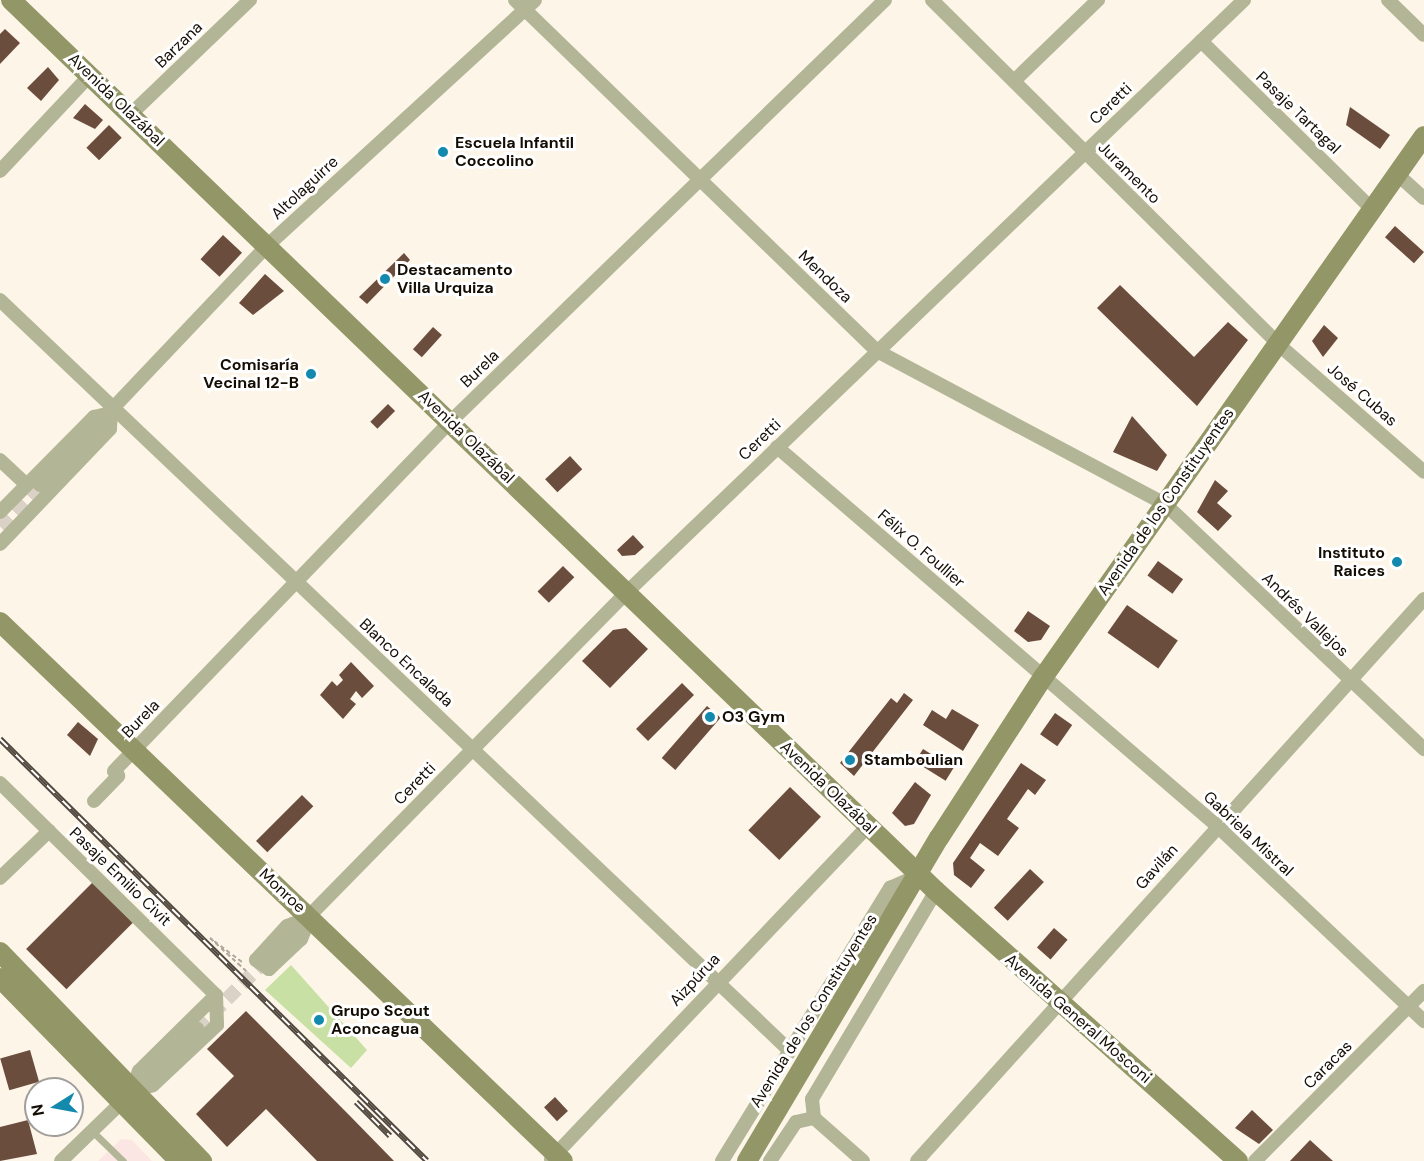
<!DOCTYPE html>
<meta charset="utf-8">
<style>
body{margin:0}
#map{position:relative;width:1424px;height:1161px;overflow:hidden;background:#fdf5e8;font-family:"DM Sans",sans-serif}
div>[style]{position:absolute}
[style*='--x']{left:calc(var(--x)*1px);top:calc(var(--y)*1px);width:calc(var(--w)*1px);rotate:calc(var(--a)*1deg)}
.commercial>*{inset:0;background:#fce6e4}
.green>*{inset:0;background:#c8e0a4}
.building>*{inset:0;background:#6b4d3e;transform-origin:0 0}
.street-tunnel>*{height:14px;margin-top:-7px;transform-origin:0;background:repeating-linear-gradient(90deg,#dad2c6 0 14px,transparent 0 21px)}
.path>*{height:2px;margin-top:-1px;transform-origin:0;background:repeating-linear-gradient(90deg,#aea79b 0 4.5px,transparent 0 7.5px)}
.lane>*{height:7px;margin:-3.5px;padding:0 3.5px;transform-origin:3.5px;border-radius:3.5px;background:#b3b696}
.street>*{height:14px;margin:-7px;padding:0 7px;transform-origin:7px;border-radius:7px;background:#b3b696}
.secondary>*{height:20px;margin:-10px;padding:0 10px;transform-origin:10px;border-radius:10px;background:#939667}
.rail>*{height:6px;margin-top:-3px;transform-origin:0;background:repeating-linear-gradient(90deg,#fff 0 11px,#51493f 0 22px);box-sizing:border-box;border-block:2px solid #51493f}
.dots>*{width:16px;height:16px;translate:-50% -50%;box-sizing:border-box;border:3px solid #fff;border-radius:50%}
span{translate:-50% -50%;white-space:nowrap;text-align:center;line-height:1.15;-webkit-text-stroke:6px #fff;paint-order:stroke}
.street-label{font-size:16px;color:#140d04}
.poi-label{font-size:16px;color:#140d04;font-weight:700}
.left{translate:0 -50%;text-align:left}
.right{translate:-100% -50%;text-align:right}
.north{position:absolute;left:24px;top:1077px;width:60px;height:60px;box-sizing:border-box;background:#fff;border:2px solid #a19e9b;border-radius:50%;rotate:259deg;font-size:16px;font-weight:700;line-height:24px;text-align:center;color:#140d04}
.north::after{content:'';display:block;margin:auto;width:21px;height:27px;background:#1289ad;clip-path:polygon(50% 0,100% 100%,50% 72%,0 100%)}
</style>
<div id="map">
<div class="commercial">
<i style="clip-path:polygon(121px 1139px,132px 1140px,152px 1161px,98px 1161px)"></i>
</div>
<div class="green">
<i style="clip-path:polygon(291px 965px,367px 1050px,351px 1068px,265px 990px)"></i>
</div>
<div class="building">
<i style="clip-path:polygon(5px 29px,20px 43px,0 64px,0 34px)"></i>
<i style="clip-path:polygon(48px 67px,59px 80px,41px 101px,27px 88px)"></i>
<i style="clip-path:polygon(85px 104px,103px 120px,95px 129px,73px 118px)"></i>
<i style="clip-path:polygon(1350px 107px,1390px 135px,1380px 149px,1346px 125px)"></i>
<i style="left:109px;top:125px;width:18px;height:32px;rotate:45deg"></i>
<i style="left:1395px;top:226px;width:39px;height:15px;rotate:42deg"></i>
<i style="left:223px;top:235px;width:26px;height:33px;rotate:43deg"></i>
<i style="clip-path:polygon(404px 253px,410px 260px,367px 304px,359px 297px)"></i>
<i style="clip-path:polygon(265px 274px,284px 291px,253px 315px,239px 303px)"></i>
<i style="clip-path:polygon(1120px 285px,1194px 357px,1228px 322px,1248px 340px,1197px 406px,1097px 308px)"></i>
<i style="clip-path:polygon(1324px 325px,1338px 338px,1323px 357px,1312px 341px)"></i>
<i style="left:433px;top:327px;width:12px;height:30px;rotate:42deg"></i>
<i style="left:388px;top:404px;width:10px;height:25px;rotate:45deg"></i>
<i style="clip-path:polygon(1132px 416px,1167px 455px,1157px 471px,1113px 452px)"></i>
<i style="left:570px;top:456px;width:18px;height:34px;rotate:47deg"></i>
<i style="clip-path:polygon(1215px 480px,1228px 491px,1217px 503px,1232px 516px,1218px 531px,1197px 512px)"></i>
<i style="clip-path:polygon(633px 535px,644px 547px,635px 555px,622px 556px,617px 550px)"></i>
<i style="left:1158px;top:561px;width:31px;height:18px;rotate:36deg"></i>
<i style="left:563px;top:566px;width:16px;height:36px;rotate:45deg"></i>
<i style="left:1127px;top:605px;width:62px;height:34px;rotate:35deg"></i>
<i style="clip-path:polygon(1028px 611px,1050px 626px,1041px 640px,1028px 642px,1014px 631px)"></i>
<i style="clip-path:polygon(626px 628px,648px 649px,610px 688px,582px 661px,613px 630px)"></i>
<i style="clip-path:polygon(351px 662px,374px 686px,362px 698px,356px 691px,350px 699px,356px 704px,343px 719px,320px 695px,332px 681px,337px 686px,343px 680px,339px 675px)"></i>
<i style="left:682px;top:683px;width:17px;height:65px;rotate:45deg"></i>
<i style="clip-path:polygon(904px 693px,913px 700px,854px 776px,840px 763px,891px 698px,897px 703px)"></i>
<i style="left:707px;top:706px;width:18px;height:69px;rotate:41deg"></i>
<i style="clip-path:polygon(952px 709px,979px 725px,963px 751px,923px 725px,932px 710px,946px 719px)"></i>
<i style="left:1055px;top:713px;width:21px;height:26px;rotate:35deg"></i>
<i style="clip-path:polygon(78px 722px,98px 739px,90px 756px,67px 735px)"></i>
<i style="left:923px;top:749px;width:36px;height:15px;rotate:32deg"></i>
<i style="clip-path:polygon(1021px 763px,1046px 780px,1035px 795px,1028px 789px,1007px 819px,1019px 828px,998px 856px,980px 843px,970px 858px,985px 870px,971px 888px,954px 875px,953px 863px)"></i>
<i style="clip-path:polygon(915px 782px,931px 795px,914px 824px,905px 826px,892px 813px)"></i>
<i style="left:790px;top:787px;width:43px;height:60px;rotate:44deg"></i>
<i style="left:302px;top:795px;width:16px;height:65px;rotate:45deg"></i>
<i style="left:1030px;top:869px;width:19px;height:53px;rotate:43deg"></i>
<i style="left:94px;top:881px;width:57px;height:96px;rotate:45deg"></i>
<i style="left:1054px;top:928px;width:18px;height:26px;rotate:41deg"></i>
<i style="clip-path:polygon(246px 1011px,352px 1118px,394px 1161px,317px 1161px,266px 1109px,227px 1147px,196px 1114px,234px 1076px,207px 1049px)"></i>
<i style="left:30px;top:1050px;width:33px;height:31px;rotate:74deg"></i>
<i style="left:555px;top:1097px;width:19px;height:15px;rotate:47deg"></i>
<i style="clip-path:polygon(1252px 1110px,1273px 1130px,1259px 1144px,1235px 1128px)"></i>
<i style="clip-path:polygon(28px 1120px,37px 1154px,0 1161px,0 1127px)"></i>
<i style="clip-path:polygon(1310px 1140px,1333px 1161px,1290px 1161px)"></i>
</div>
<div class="street-tunnel">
<i style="--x:0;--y:527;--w:58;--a:-46.4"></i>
<i style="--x:197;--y:1029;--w:96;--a:-45"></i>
</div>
<div class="path">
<i style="--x:242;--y:962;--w:40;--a:-143"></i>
<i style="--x:210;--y:938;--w:49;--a:42.5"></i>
</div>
<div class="lane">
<i style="--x:92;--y:1131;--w:43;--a:44.1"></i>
</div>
<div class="street">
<i style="--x:515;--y:0;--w:504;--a:44.12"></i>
<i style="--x:877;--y:351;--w:326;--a:28"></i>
<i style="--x:1165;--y:504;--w:357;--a:43.4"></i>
<i style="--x:932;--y:0;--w:488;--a:44.8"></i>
<i style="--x:1278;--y:344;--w:194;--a:41.2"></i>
<i style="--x:1388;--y:0;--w:50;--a:44.2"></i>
<i style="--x:1201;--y:41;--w:240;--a:44.5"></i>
<i style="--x:1014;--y:81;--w:117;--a:-44"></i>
<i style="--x:131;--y:114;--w:165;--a:-43.8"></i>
<i style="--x:0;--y:171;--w:132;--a:-46.8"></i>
<i style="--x:1397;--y:174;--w:36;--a:42"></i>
<i style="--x:0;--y:300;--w:1089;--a:43.55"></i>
<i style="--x:777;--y:447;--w:579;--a:40.73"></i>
<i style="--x:1216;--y:825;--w:286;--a:43.3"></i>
<i style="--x:0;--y:460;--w:35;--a:43"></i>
<i style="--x:40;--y:485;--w:331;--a:-46.5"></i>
<i style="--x:268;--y:245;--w:362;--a:-42.5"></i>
<i style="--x:0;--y:512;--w:134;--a:-45.3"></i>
<i style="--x:94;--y:417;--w:17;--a:-13"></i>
<i style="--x:111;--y:413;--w:16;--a:94"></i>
<i style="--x:110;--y:429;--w:159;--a:133.7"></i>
<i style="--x:0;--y:783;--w:303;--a:44.5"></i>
<i style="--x:216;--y:995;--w:30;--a:88"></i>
<i style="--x:217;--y:1025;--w:88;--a:136.8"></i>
<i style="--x:153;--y:1085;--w:23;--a:162"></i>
<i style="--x:94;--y:801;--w:35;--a:-46"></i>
<i style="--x:118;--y:776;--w:6;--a:-129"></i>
<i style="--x:114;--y:771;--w:484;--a:-46.1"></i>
<i style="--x:450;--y:422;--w:606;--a:-44.13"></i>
<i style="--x:0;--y:878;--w:68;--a:-43.8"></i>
<i style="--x:310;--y:917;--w:24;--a:112"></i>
<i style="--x:301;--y:939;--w:44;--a:136.8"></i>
<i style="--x:269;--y:969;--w:16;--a:-145"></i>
<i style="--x:256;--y:960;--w:46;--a:-47.6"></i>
<i style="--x:287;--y:926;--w:25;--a:-21"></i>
<i style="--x:265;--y:961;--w:514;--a:-45.55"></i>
<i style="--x:625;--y:594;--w:858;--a:-43.82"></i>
<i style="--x:132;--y:1090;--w:20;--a:-70"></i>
<i style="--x:139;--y:1071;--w:108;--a:-44.6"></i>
<i style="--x:551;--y:1159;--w:460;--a:-46.4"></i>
<i style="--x:61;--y:1161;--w:190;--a:-44.1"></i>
<i style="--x:722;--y:1161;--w:321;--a:-58.4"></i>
<i style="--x:890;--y:888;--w:30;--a:-24"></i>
<i style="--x:770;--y:1161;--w:47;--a:-56.3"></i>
<i style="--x:796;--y:1122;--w:18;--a:-13"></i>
<i style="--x:863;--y:1161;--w:65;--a:-138.7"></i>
<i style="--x:814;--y:1118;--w:19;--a:-96"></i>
<i style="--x:812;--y:1099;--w:242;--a:-59.2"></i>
<i style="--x:917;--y:1161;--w:757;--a:-47.95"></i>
<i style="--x:1255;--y:1161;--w:240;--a:-45.2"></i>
</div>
<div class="secondary">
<i style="--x:11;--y:0;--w:1284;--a:43.93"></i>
<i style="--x:936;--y:891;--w:405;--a:41.8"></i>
<i style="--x:0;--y:622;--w:779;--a:43.75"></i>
<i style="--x:0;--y:952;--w:291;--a:46"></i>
<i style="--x:0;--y:978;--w:256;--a:45.6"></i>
<i style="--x:747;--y:1161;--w:376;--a:-59.3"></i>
<i style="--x:939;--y:838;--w:193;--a:-57.1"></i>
<i style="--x:1044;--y:676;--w:660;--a:-54.87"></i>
</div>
<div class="rail">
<i style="--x:0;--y:739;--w:600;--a:44.66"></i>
<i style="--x:356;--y:1102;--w:48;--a:45"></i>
</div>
<div class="dots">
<i style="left:443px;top:152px;background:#1289ad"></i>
<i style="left:385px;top:279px;background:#1289ad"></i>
<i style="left:311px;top:374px;background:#1289ad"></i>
<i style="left:1397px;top:562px;background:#1289ad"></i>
<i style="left:710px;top:717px;background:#1289ad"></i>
<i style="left:850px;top:760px;background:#1289ad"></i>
<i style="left:319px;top:1020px;background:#1289ad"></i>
</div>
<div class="street-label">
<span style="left:179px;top:45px;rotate:-44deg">Barzana</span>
<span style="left:116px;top:100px;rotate:44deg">Avenida Olazábal</span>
<span style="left:1111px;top:104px;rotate:-44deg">Ceretti</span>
<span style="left:1298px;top:113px;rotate:44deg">Pasaje Tartagal</span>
<span style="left:1129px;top:173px;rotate:45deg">Juramento</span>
<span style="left:305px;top:188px;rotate:-43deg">Altolaguirre</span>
<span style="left:825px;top:277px;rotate:44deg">Mendoza</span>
<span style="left:480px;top:369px;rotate:-44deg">Burela</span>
<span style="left:1362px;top:395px;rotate:41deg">José Cubas</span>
<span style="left:466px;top:437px;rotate:44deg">Avenida Olazábal</span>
<span style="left:760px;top:440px;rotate:-44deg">Ceretti</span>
<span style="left:1166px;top:502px;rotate:-55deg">Avenida de los Constituyentes</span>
<span style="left:921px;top:549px;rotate:41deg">Félix O. Foullier</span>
<span style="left:1305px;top:615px;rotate:44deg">Andrés Vallejos</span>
<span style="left:406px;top:663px;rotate:43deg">Blanco Encalada</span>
<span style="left:141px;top:719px;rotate:-46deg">Burela</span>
<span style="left:415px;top:784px;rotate:-46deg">Ceretti</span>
<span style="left:828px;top:788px;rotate:44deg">Avenida Olazábal</span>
<span style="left:1248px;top:834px;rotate:43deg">Gabriela Mistral</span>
<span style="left:1157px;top:867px;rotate:-48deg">Gavilán</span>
<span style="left:120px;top:877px;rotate:44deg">Pasaje Emilio Civit</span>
<span style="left:282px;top:891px;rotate:43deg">Monroe</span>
<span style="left:695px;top:980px;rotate:-47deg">Aizpúrua</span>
<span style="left:814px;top:1011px;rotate:-58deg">Avenida de los Constituyentes</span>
<span style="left:1078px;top:1019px;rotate:41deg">Avenida General Mosconi</span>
<span style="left:1328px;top:1065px;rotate:-45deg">Caracas</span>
</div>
<div class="poi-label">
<span class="left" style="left:455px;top:152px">Escuela Infantil<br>Coccolino</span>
<span class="left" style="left:397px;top:279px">Destacamento<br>Villa Urquiza</span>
<span class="right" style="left:299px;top:374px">Comisaría<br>Vecinal 12-B</span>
<span class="right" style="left:1385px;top:562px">Instituto<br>Raices</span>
<span class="left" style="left:722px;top:717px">O3 Gym</span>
<span class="left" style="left:864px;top:760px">Stamboulian</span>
<span class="left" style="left:331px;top:1020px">Grupo Scout<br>Aconcagua</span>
</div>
<div class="north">N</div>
</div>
